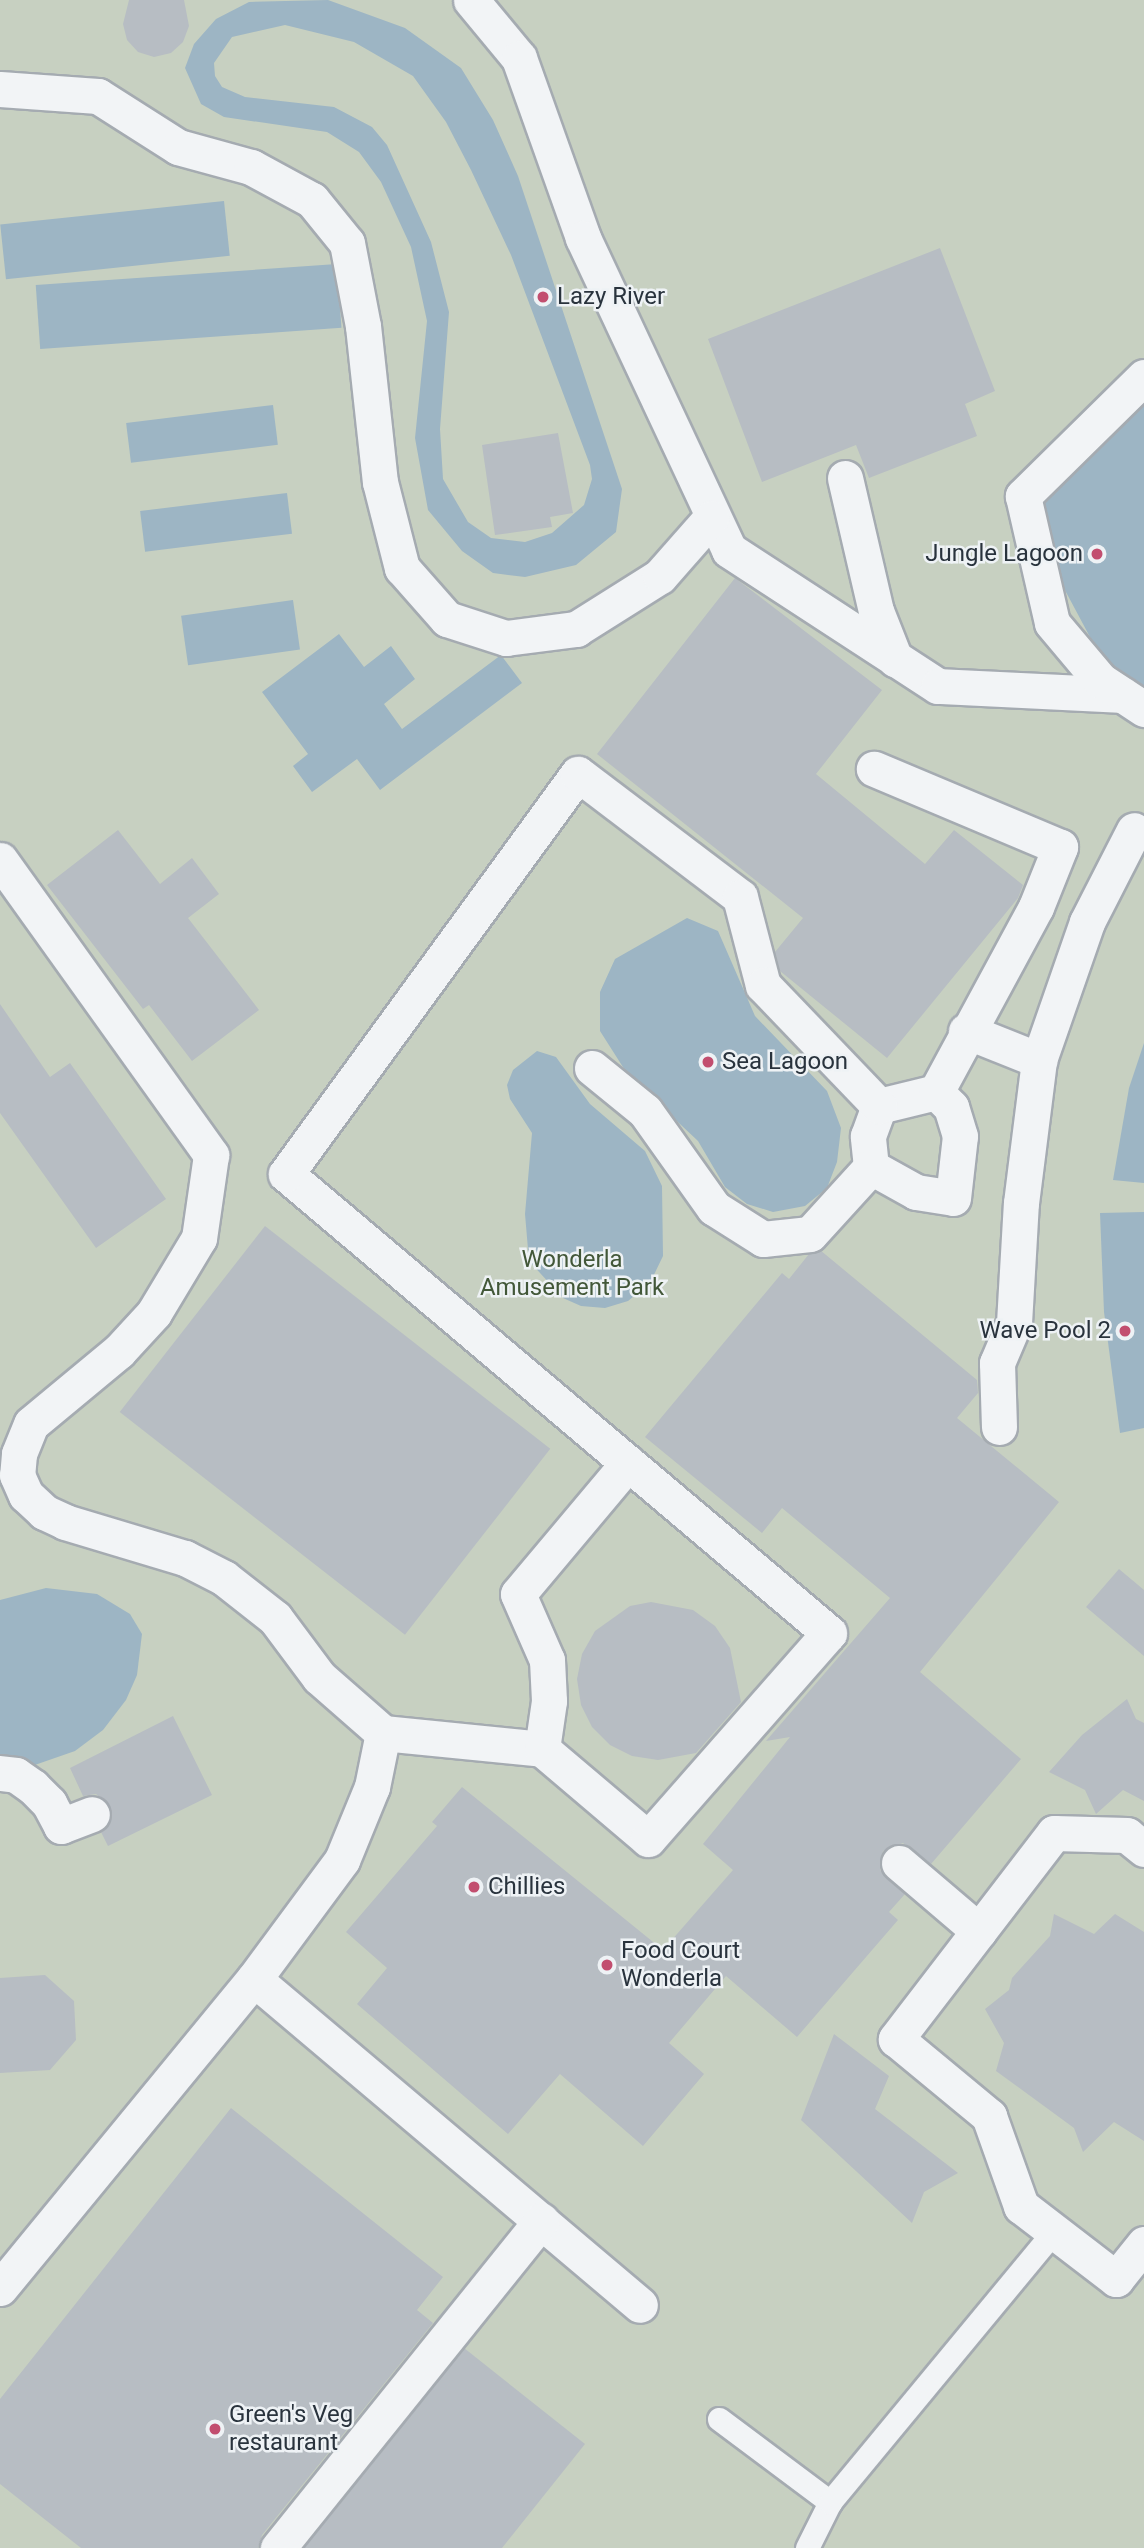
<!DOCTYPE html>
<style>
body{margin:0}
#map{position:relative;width:1144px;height:2548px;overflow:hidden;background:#dfe3e7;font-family:Roboto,sans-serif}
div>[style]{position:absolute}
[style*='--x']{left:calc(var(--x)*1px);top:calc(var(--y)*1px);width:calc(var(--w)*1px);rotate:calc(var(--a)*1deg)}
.green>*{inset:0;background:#c7d0c1;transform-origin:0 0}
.water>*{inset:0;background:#9db5c4;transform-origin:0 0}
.building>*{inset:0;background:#b7bdc3;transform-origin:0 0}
.roads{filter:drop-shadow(2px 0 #a5abb1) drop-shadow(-2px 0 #a5abb1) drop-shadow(0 2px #a5abb1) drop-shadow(0 -2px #a5abb1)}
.service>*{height:23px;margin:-11.5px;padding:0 11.5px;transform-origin:11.5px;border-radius:11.5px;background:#f2f4f6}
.pedestrian>*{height:35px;margin:-17.5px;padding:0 17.5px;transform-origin:17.5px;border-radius:17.5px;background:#f2f4f6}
.dots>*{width:19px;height:19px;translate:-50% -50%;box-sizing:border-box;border:4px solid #eef2f5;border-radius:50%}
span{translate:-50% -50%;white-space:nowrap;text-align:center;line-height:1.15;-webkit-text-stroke:5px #eef2f5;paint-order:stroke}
.poi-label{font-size:24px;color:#29333d}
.left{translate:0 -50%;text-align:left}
.right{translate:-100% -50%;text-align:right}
.park-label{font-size:24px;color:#425738}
</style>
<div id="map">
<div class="green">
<i style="left:0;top:0;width:1144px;height:2548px"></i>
</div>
<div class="water">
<i style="clip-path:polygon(evenodd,328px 0,405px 28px,461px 68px,493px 120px,518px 176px,622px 489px,616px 532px,576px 565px,525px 577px,493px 573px,462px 551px,428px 510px,415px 438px,427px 321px,411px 247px,381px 182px,359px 152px,327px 132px,224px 117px,201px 104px,185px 68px,194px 44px,216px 19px,249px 2px,328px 0,285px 25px,354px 42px,413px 76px,446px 122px,471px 170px,511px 255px,590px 465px,592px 479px,584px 505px,552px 533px,525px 542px,491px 538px,468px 522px,443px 479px,440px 429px,449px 312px,431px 242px,387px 145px,372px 127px,334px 107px,245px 97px,222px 87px,215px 76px,214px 63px,232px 37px,285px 25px)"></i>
<i style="left:224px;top:201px;width:55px;height:225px;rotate:84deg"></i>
<i style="left:337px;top:264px;width:64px;height:302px;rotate:86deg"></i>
<i style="left:273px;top:405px;width:40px;height:148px;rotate:83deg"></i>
<i style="clip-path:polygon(1144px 405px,1144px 687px,1106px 667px,1059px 579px,1039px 499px,1064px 468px,1092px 453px,1127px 410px)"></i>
<i style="left:287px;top:493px;width:41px;height:148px;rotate:83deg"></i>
<i style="left:293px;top:600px;width:50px;height:113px;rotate:82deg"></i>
<i style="clip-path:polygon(339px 634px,364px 667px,391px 646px,415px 679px,384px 704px,402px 729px,501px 655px,522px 683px,380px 790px,357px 759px,312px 792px,293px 766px,308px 754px,262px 692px)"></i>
<i style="clip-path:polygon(687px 918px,718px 931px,755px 1016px,827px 1091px,841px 1128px,837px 1162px,827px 1188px,805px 1206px,773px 1212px,747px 1204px,725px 1187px,698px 1141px,628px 1075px,600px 1031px,600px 992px,615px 959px)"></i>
<i style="clip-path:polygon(1144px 1043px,1144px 1183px,1113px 1180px,1129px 1088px)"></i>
<i style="clip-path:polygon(537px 1051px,556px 1057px,590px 1104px,645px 1151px,662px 1186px,663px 1256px,650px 1283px,628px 1301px,605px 1308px,581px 1306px,563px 1298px,529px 1261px,525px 1214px,532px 1133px,510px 1099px,507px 1085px,513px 1070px)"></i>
<i style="clip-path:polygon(1144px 1212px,1144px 1428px,1120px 1433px,1104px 1312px,1100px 1213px)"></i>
<i style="clip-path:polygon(46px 1588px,97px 1594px,130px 1614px,142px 1634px,137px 1675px,126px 1700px,103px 1730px,75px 1751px,29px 1767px,0 1770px,0 1600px)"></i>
</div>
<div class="building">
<i style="clip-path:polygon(129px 0,184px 0,189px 26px,183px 42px,171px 53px,154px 57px,138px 52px,127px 40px,123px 24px)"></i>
<i style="clip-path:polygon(940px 248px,995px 391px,965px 404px,977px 436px,869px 478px,856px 445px,762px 482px,708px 339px)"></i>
<i style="clip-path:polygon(558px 433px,573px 513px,550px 517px,552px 527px,495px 535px,482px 445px)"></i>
<i style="clip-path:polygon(735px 578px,882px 690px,816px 774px,925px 864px,954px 830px,1023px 885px,1018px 898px,887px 1058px,780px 971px,775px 952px,803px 918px,597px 754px)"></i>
<i style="clip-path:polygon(118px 830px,160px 884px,192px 858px,219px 894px,188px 918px,259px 1010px,192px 1061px,149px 1005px,143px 1009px,47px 885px)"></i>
<i style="clip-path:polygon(0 1004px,50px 1077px,70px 1063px,166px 1199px,96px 1248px,0 1113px)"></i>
<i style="left:265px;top:1226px;width:362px;height:236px;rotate:38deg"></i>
<i style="clip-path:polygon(820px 1250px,977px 1380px,978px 1393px,957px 1418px,1059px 1502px,920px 1672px,1021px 1759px,931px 1864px,903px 1843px,883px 1851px,880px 1870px,905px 1894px,889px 1912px,898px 1920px,797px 2037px,726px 1976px,669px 2043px,704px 2074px,643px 2146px,560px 2074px,508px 2134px,357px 2004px,387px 1968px,346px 1932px,437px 1826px,432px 1822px,462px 1787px,663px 1950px,733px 1870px,703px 1844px,790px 1737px,766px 1741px,890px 1598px,782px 1508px,762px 1533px,645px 1437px,782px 1273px,789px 1279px,809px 1254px)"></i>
<i style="clip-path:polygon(1119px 1569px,1144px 1590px,1144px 1656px,1086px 1607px)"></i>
<i style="clip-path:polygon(651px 1602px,693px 1610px,715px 1626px,730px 1648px,741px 1702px,696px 1753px,658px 1760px,632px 1756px,610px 1745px,592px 1727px,581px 1705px,577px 1679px,582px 1654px,595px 1631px,630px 1606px)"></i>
<i style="clip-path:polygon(1127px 1699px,1136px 1719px,1144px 1723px,1144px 1801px,1123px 1790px,1096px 1814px,1085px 1790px,1049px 1772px,1082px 1735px)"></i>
<i style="clip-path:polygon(173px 1716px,212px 1795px,108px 1846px,101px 1832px,112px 1818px,110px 1806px,96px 1794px,83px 1796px,70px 1768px)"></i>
<i style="clip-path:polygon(1054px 1914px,1094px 1934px,1115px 1914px,1144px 1932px,1144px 2141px,1114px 2122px,1083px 2152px,1074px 2128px,996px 2071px,1004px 2043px,985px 2009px,1009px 1990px,1012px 1978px,1050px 1936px)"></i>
<i style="clip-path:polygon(45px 1975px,74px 2001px,76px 2040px,50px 2070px,0 2073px,0 1978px)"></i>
<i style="clip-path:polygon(834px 2034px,889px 2076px,875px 2109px,958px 2173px,924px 2192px,912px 2223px,801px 2120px)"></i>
<i style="clip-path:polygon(231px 2108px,443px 2277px,417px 2310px,433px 2323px,262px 2535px,258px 2548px,81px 2548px,0 2484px,0 2399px)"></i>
<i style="clip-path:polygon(464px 2348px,585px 2444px,502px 2548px,304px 2548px)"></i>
</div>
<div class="roads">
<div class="service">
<i style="--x:719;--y:2419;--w:139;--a:36.8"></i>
<i style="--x:807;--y:2548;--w:51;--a:-63.4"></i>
<i style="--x:830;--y:2502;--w:352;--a:-50.4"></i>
</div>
<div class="pedestrian">
<i style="--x:471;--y:0;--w:75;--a:50.4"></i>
<i style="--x:519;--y:58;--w:191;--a:70.4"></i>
<i style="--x:583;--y:238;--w:344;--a:64.9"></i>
<i style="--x:729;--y:550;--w:249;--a:33.1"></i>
<i style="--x:938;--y:686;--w:184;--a:2.8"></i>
<i style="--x:0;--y:89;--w:98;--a:4.1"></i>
<i style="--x:98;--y:96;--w:95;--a:32.5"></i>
<i style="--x:178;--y:147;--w:76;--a:15.3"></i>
<i style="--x:251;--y:167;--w:69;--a:28.4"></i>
<i style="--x:312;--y:200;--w:55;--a:50.9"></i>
<i style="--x:347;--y:243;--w:85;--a:79.1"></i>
<i style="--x:363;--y:326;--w:157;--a:83.8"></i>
<i style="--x:380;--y:482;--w:89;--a:75.7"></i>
<i style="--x:402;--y:568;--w:68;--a:48.6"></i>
<i style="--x:447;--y:619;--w:62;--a:17.9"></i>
<i style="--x:506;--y:638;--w:71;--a:-7.3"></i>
<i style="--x:576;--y:629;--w:99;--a:-32.2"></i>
<i style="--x:660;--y:576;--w:77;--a:-48.7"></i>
<i style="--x:1144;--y:377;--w:170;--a:135.5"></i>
<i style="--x:1023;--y:496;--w:130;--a:77.1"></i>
<i style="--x:1052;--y:623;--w:75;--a:49.9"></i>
<i style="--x:1100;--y:680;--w:53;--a:33.4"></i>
<i style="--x:845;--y:478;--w:137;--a:76.9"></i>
<i style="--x:876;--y:611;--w:52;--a:68.4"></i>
<i style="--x:0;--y:860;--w:363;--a:54.4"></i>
<i style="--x:211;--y:1155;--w:84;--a:98.2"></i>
<i style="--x:199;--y:1238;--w:87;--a:121"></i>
<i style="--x:154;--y:1313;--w:52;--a:132.6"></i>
<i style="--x:119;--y:1351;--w:114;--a:140.3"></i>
<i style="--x:31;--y:1424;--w:32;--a:112"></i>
<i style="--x:19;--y:1454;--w:21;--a:95"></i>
<i style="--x:17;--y:1475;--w:22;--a:66"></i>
<i style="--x:26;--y:1495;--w:25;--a:43"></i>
<i style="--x:44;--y:1512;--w:23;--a:25"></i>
<i style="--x:65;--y:1522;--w:125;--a:16.7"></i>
<i style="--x:185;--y:1558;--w:44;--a:27.1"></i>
<i style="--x:224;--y:1578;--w:65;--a:38.1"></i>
<i style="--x:275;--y:1618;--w:74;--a:53.3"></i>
<i style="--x:319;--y:1677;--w:85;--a:41.2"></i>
<i style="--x:383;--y:1733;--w:160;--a:5.7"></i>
<i style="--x:966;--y:1031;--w:79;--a:21.7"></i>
<i style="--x:592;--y:1068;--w:68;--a:39.1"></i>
<i style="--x:645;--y:1111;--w:119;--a:54.6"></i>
<i style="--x:714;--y:1208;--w:58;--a:32.3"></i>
<i style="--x:763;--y:1239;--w:47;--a:-6.1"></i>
<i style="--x:810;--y:1234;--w:91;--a:-47.7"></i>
<i style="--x:871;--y:1167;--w:31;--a:-96"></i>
<i style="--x:868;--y:1136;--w:32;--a:-70"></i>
<i style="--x:879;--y:1106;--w:59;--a:-13.8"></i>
<i style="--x:871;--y:1167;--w:51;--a:29.1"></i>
<i style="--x:916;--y:1192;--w:37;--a:9"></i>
<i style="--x:953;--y:1198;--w:62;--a:-83.6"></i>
<i style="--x:960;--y:1136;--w:30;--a:-107"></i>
<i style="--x:951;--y:1107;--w:21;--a:-135"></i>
<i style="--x:936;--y:1092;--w:210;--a:-61.6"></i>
<i style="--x:1036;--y:907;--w:65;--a:-68.2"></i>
<i style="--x:1060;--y:847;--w:202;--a:-157.2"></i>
<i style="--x:999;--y:1427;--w:64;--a:-91.8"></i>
<i style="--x:997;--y:1363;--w:43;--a:-67"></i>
<i style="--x:1014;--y:1323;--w:120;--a:-86.7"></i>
<i style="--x:1021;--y:1203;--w:144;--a:-82.8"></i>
<i style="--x:1039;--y:1060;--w:146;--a:-70.8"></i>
<i style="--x:1087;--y:922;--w:103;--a:-62.9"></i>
<i style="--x:628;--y:1463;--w:171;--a:130"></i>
<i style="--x:518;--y:1594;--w:72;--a:66.3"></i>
<i style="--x:547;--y:1660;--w:41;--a:87.2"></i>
<i style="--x:549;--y:1701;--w:49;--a:98.3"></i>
<i style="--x:542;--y:1749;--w:139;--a:40.3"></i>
<i style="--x:648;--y:1839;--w:274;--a:-48.7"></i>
<i style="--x:829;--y:1633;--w:711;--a:-139.79"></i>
<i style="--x:286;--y:1174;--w:495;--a:-53.9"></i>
<i style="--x:578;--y:774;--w:203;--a:37.2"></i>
<i style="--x:740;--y:897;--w:91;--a:75.4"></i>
<i style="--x:763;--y:985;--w:168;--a:46.2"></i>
<i style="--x:0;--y:1773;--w:16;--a:7"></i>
<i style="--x:16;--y:1775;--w:21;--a:35"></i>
<i style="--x:33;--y:1787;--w:23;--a:45"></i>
<i style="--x:49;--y:1803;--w:26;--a:62"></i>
<i style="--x:61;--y:1826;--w:33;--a:-21"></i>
<i style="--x:1144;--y:1849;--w:22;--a:-141"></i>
<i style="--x:1127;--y:1835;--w:73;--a:-178.4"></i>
<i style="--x:1054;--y:1833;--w:260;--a:127.5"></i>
<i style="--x:896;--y:2039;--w:121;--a:39.6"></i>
<i style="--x:989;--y:2116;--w:96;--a:70.4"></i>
<i style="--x:1021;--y:2206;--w:120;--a:37.5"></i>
<i style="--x:1116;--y:2279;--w:45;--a:-51.3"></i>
<i style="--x:899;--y:1863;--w:105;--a:40.4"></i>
<i style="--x:254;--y:1979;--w:505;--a:40.18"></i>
<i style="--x:0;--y:2288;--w:400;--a:-50.6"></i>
<i style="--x:254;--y:1979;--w:148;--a:-53.5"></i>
<i style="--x:342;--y:1860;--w:79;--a:-67.7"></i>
<i style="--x:372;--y:1787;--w:55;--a:-78.5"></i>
<i style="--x:278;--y:2548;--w:420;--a:-51.2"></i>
</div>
</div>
<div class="dots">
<i style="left:543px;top:297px;background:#c24e6f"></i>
<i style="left:1097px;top:554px;background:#c24e6f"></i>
<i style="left:708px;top:1062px;background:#c24e6f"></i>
<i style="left:1125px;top:1331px;background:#c24e6f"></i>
<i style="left:474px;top:1887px;background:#c24e6f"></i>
<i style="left:607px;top:1965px;background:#c24e6f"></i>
<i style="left:215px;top:2429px;background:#c24e6f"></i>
</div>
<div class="poi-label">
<span class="left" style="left:557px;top:297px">Lazy River</span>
<span class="right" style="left:1083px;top:554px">Jungle Lagoon</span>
<span class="left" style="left:722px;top:1062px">Sea Lagoon</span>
<span class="right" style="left:1111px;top:1331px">Wave Pool 2</span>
<span class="left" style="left:488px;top:1887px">Chillies</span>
<span class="left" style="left:621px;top:1965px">Food Court<br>Wonderla</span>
<span class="left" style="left:229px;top:2429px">Green's Veg<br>restaurant</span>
</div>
<div class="park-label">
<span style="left:572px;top:1274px">Wonderla<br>Amusement Park</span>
</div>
</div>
